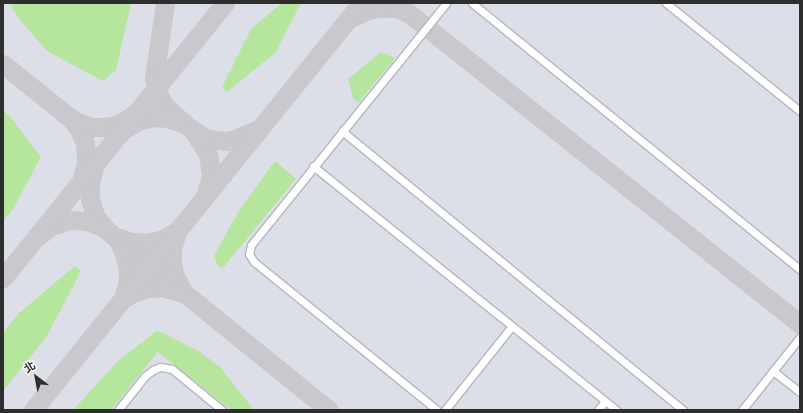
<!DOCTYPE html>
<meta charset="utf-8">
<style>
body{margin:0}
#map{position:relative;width:803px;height:413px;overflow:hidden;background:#efe9e1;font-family:"Public Sans","Noto Sans TC",sans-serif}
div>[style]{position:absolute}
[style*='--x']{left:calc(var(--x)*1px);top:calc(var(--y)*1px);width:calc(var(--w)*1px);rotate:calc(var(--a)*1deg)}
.airport>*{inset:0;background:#dcdee8;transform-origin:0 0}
.green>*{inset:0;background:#b6e59e}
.taxiway>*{height:19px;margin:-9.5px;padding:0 9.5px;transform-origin:9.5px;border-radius:9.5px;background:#c9c8cc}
.roads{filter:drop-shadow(1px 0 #b4b7c1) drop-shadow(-1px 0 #b4b7c1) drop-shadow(0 1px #b4b7c1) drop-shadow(0 -1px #b4b7c1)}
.minor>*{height:7px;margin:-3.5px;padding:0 3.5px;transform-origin:3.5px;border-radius:3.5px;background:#fff}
span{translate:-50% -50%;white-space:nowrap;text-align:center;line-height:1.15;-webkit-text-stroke:3.5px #fff;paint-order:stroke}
.frame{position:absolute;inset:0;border:4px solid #2e2e2e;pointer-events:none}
.north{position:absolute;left:16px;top:357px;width:40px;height:40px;-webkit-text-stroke:3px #fff;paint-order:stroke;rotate:328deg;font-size:11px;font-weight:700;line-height:16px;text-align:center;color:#2e2e2e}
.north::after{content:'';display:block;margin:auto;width:14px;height:18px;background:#2e2e2e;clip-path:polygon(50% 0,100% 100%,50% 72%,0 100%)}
</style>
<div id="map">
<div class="airport">
<i style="left:3px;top:3px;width:797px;height:407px"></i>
</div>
<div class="green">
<i style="clip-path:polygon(13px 3px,131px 3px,116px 70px,103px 81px,47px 51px,18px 18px,11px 6px)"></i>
<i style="clip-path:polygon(282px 3px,301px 3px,276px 52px,227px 92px,222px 87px,251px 29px)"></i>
<i style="clip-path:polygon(380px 53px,385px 53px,395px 58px,358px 103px,353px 98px,348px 79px)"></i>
<i style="clip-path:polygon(3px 110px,13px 120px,41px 157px,13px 209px,3px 222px)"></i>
<i style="clip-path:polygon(275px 161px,296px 179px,222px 269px,217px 264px,214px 256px,240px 209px)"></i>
<i style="clip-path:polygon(75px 266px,81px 271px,47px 336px,3px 391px,3px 333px,19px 313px)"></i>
<i style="clip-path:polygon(155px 332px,161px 332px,200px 352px,221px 368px,254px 410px,231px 410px,158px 352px,111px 410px,73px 410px,117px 362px)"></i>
</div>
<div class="taxiway">
<i style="--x:165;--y:3;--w:76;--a:98.3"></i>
<i style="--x:154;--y:78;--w:18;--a:74"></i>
<i style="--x:159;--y:95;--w:11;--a:63"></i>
<i style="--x:164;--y:105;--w:31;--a:42"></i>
<i style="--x:187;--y:126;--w:24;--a:33"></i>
<i style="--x:207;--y:139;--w:18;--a:6"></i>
<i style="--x:225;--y:141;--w:8;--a:-7"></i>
<i style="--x:233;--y:140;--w:26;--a:-23"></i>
<i style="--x:396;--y:3;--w:516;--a:38.47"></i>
<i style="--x:350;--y:18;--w:22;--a:-24"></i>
<i style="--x:370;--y:9;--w:9;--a:-6"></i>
<i style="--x:379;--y:8;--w:16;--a:0"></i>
<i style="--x:395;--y:8;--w:14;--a:21"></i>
<i style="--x:3;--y:64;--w:85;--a:38.8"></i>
<i style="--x:69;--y:117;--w:13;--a:29"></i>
<i style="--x:80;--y:123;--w:12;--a:20"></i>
<i style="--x:91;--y:127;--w:13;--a:0"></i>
<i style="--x:104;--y:127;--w:13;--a:-9"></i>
<i style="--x:117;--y:125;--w:17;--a:-31"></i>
<i style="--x:69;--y:117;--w:16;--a:50"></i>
<i style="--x:79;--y:129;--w:15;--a:67"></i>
<i style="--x:85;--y:143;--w:20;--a:87"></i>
<i style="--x:86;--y:163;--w:16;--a:105"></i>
<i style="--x:126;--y:128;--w:14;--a:-30"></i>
<i style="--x:138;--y:121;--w:16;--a:-14"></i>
<i style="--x:154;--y:117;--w:14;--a:4"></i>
<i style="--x:168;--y:118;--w:15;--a:20"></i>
<i style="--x:194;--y:132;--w:26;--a:58"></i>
<i style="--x:208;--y:154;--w:22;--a:82"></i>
<i style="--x:211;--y:176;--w:19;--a:106"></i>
<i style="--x:94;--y:168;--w:16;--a:105"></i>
<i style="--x:90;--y:183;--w:16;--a:90"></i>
<i style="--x:90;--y:199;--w:19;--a:72"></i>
<i style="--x:96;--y:217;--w:17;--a:50"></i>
<i style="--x:176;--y:235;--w:15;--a:106"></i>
<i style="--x:172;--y:249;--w:13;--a:90"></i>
<i style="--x:172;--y:262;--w:12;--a:81"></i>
<i style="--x:174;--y:274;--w:17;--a:62"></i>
<i style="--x:37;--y:237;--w:18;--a:-38"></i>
<i style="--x:51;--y:226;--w:20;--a:-18"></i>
<i style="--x:70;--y:220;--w:17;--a:3"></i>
<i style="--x:87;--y:221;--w:18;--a:22"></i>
<i style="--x:104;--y:228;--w:289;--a:39"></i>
<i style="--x:120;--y:238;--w:12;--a:20"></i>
<i style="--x:131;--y:242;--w:17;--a:3"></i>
<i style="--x:148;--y:243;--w:16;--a:-15"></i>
<i style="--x:163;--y:239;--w:13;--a:-29"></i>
<i style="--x:118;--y:241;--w:11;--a:63"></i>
<i style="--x:123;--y:251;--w:17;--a:73"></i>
<i style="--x:128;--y:267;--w:14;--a:90"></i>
<i style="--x:128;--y:281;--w:15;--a:106"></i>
<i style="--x:3;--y:278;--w:353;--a:-51.1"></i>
<i style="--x:126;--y:297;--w:8;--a:-30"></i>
<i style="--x:133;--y:293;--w:17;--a:-17"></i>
<i style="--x:149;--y:288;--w:13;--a:-4"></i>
<i style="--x:162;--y:287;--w:19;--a:16"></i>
<i style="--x:33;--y:410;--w:523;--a:-51.13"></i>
</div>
<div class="roads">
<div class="minor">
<i style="--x:472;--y:3;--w:423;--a:39.1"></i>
<i style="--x:666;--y:3;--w:172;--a:38.9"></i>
<i style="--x:342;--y:131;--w:441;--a:39.3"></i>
<i style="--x:313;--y:166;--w:390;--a:38.8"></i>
<i style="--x:773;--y:371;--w:34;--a:38"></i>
<i style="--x:118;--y:410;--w:43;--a:-51.5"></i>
<i style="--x:145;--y:376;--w:10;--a:-37"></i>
<i style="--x:153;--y:370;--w:8;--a:-23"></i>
<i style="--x:160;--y:367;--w:12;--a:9"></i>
<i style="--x:172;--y:369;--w:65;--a:39.4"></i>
<i style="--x:437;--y:410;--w:235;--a:-141"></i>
<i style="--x:254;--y:262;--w:9;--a:-122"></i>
<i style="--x:249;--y:254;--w:9;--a:-77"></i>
<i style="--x:251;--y:245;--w:311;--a:-51.1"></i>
<i style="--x:445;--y:410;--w:107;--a:-51.4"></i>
<i style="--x:598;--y:410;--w:11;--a:-52"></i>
<i style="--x:742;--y:410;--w:93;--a:-51.5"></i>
</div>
</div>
<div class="frame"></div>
<div class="north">北</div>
</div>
